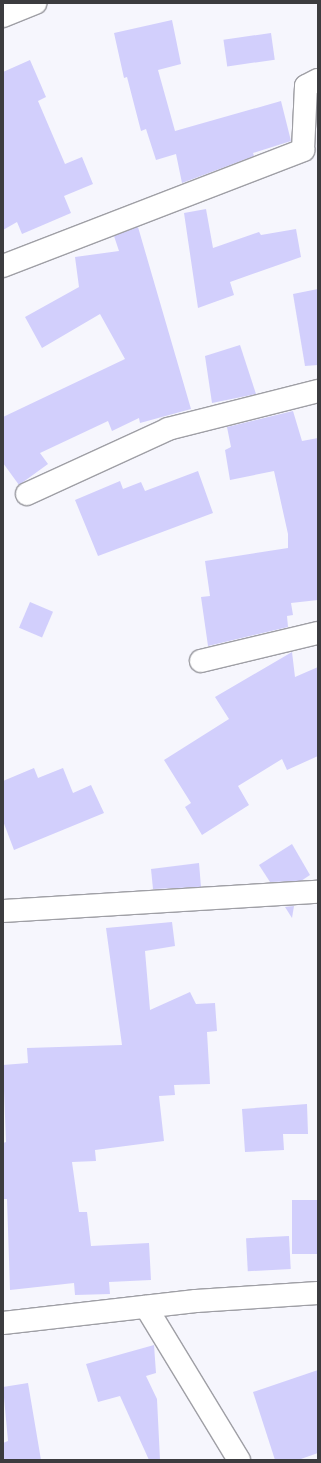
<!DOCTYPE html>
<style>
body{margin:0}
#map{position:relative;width:321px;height:1463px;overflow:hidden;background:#f6f6fd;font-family:"PT Sans",sans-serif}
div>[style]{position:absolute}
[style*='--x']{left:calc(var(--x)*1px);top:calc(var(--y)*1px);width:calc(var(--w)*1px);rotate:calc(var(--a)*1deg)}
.building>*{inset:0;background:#d2cffc;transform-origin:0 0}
.roads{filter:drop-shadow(1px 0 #9f9fa5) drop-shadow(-1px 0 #9f9fa5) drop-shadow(0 1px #9f9fa5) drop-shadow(0 -1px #9f9fa5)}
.street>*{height:22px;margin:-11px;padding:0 11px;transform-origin:11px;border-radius:11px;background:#fff}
span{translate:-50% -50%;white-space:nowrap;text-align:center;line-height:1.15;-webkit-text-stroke:3.5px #fff;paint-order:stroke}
.frame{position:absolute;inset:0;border:4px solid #3c3c3f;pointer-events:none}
</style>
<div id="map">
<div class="building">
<i style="clip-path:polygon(172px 20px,181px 64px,158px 70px,175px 131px,281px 101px,291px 141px,253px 153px,254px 156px,182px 183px,176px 154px,156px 160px,146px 129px,141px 131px,127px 77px,124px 78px,114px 33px)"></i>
<i style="left:271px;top:33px;width:27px;height:48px;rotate:82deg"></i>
<i style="clip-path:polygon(30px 60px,46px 97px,38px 101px,65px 164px,82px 157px,93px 184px,64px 196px,71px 213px,22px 234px,17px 222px,3px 230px,3px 72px)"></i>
<i style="clip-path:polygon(206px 209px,213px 248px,259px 232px,261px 235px,296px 229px,301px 257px,230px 282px,234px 295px,198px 308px,184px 213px)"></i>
<i style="clip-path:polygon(138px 227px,191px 409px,140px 423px,139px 418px,112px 431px,108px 421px,40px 453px,48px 464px,19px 485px,3px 463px,3px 417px,125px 359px,100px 314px,42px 348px,25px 317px,79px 287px,75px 257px,119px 251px,114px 236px)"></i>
<i style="clip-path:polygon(318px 289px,318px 365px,305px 366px,293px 294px)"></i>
<i style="clip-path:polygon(240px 345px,256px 394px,212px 403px,205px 356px)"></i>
<i style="clip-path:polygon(293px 411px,302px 441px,318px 438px,318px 600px,291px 603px,293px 615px,287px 616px,288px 627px,208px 646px,201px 597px,210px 596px,205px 561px,288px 548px,288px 534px,274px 471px,230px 480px,225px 450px,231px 447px,227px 427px)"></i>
<i style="clip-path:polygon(198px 471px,213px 513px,98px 556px,75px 500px,120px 481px,123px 489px,141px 482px,145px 491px)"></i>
<i style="left:30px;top:602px;width:25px;height:28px;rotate:23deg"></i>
<i style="clip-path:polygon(292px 652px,295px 677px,318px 667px,318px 756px,287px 770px,282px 759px,238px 786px,249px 805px,202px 835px,185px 807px,191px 803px,164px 760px,229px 719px,215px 697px)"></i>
<i style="clip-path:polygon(34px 768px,38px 778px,63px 768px,73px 793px,91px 785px,104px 813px,14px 850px,3px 821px,3px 781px)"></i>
<i style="clip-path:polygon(292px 844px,310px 875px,301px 881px,270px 882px,259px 865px)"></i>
<i style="clip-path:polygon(199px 863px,201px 887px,153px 889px,151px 869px)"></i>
<i style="clip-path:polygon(294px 906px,292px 918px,285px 907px)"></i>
<i style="clip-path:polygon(172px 922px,175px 946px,145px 951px,150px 1010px,190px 992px,196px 1004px,215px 1003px,217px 1031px,207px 1032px,210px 1084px,174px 1085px,175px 1095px,159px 1096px,164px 1141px,95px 1150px,96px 1161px,72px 1162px,79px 1212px,87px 1212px,91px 1246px,149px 1243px,151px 1280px,109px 1282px,110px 1294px,75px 1295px,74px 1283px,10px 1290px,7px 1199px,3px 1199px,3px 1143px,6px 1142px,3px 1065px,28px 1063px,27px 1048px,122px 1045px,106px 928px)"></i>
<i style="clip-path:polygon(307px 1104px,308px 1134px,283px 1134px,284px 1150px,245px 1152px,242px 1109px)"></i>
<i style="left:292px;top:1200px;width:26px;height:54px"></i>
<i style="left:289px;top:1236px;width:33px;height:43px;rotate:87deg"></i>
<i style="clip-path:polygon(154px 1345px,156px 1373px,146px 1376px,157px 1399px,160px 1460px,149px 1460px,120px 1396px,98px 1402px,86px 1364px)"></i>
<i style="clip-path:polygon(318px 1370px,318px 1453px,298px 1460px,275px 1460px,253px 1392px)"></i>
<i style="clip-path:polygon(28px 1383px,41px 1460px,3px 1460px,3px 1443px,8px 1441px,3px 1387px)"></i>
</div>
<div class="roads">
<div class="street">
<i style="--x:3;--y:16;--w:35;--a:-22"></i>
<i style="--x:3;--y:266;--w:322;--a:-21.1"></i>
<i style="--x:303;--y:150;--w:64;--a:-87.3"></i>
<i style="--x:306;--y:86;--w:13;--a:-27"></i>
<i style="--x:27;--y:494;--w:155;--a:-24.7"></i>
<i style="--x:168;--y:429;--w:155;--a:-14.2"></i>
<i style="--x:201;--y:661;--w:120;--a:-13.5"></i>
<i style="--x:3;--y:911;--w:316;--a:-3.5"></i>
<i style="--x:146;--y:1307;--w:179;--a:58.7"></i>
<i style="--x:3;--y:1323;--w:194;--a:-6.5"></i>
<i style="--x:196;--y:1301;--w:122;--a:-3.8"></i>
</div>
</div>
<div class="frame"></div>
</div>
